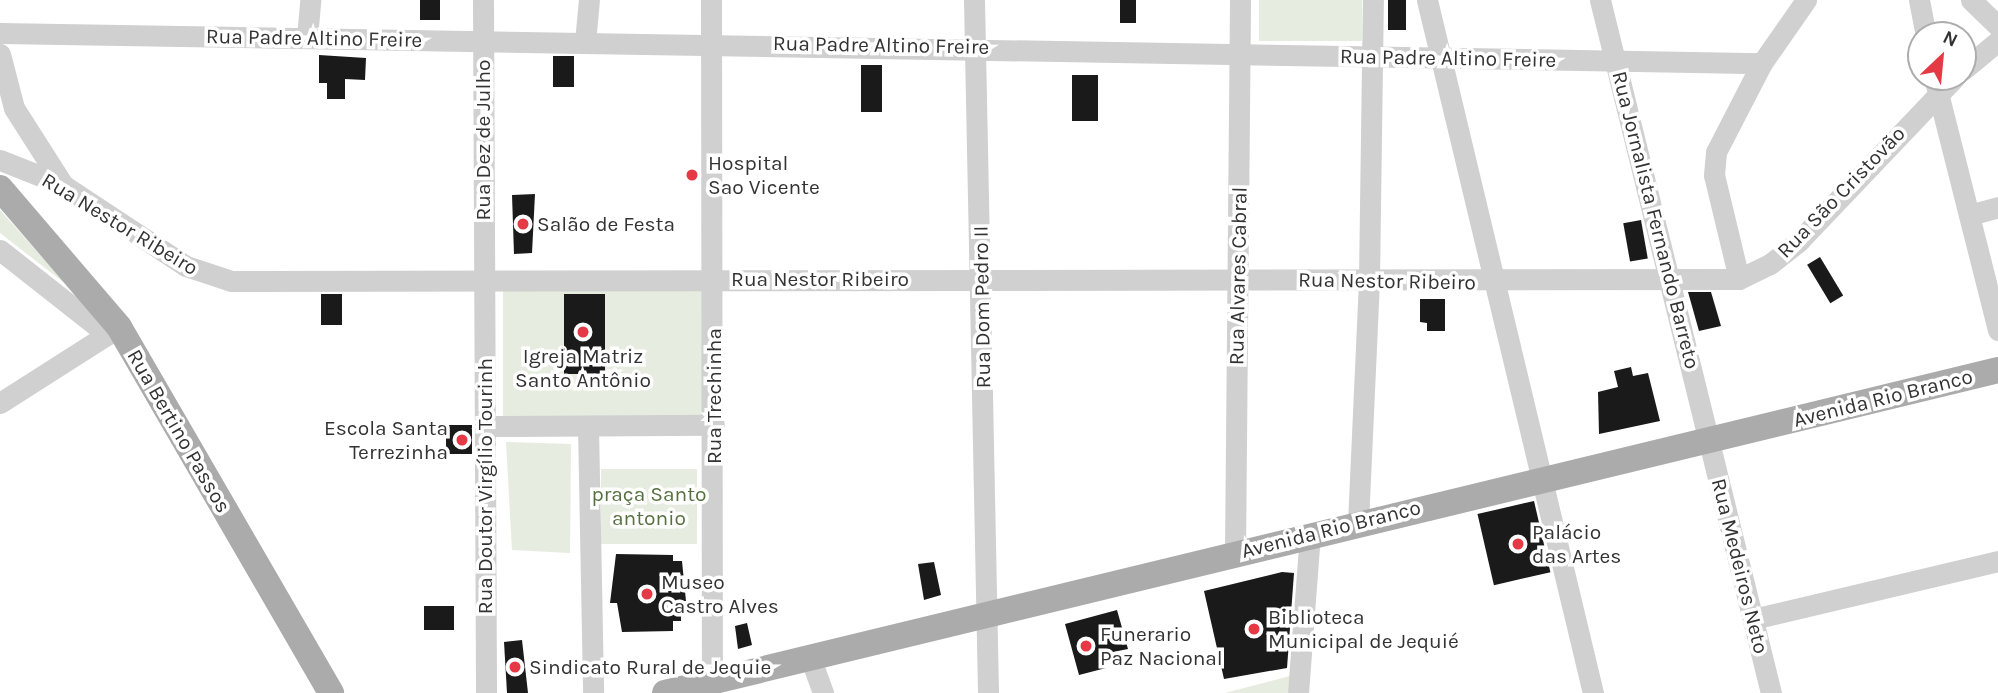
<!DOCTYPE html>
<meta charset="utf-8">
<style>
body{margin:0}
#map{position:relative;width:1998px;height:693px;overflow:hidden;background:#fff;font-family:Karla,sans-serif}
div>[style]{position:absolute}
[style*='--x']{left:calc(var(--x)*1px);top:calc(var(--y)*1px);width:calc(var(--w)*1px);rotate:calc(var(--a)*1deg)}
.green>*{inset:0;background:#e6ecdf;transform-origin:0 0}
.building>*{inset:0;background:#1a1a1a;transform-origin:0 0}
.minor>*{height:21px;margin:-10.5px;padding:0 10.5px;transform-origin:10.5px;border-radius:10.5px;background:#d0d0d0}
.major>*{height:26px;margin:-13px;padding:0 13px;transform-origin:13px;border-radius:13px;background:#ababab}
.dots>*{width:19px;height:19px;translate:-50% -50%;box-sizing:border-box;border:4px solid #fff;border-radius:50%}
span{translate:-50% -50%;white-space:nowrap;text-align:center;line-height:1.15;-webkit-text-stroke:7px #fff;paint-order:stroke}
.street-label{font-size:21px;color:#333}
.poi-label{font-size:21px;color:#333}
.left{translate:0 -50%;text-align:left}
.right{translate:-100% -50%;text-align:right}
.park-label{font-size:21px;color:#56703f}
.north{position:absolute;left:1907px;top:21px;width:70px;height:70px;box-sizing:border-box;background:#fff;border:2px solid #adadad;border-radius:50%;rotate:26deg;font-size:19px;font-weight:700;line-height:28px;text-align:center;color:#333}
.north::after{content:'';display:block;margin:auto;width:24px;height:32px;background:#e63946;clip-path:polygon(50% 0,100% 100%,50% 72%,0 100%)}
</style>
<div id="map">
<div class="green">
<i style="left:1259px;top:0;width:103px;height:41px"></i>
<i style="clip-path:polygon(0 210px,67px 285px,0 233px)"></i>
<i style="left:711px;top:287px;width:129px;height:208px;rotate:90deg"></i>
<i style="clip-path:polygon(506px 442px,571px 444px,570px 553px,512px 550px)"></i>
<i style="left:601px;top:469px;width:96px;height:75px"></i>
<i style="clip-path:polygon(1290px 676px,1288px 693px,1225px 693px)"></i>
</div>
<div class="building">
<i style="left:420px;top:0;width:20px;height:20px"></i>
<i style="left:1120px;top:0;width:16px;height:23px"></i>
<i style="left:1388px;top:0;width:18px;height:30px"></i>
<i style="clip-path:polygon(319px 55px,366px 58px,365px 80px,345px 79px,345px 99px,327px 99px,327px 83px,319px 83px)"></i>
<i style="left:553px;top:56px;width:21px;height:31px"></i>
<i style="left:861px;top:65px;width:21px;height:47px"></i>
<i style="left:1072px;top:75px;width:26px;height:46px"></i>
<i style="clip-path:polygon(535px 194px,532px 253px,514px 254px,512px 195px)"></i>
<i style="left:1641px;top:220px;width:39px;height:18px;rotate:80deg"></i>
<i style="left:1820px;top:257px;width:45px;height:15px;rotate:59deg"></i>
<i style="clip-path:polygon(1688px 292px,1711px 292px,1721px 326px,1699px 331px)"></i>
<i style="left:321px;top:294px;width:21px;height:31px"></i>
<i style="left:564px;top:294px;width:41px;height:80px"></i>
<i style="clip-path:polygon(1420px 299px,1445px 299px,1445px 331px,1427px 331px,1427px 323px,1420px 322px)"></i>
<i style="clip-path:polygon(1631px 367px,1633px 376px,1648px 373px,1660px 421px,1599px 434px,1598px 392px,1618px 387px,1614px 371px)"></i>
<i style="left:446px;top:425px;width:26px;height:29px"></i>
<i style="left:1534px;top:501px;width:73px;height:58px;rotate:77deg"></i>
<i style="clip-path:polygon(616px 554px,673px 555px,673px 561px,682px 561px,686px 601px,681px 601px,681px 621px,673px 621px,673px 631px,622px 632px,617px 603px,610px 603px)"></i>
<i style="clip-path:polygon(934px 562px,941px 595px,924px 600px,918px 564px)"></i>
<i style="clip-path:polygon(1282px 572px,1294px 573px,1287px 668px,1224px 679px,1204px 591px)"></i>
<i style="left:424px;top:606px;width:30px;height:24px"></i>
<i style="clip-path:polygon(1117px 610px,1128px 649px,1103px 654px,1106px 668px,1079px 675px,1065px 624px)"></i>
<i style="clip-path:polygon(747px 623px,752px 645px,738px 649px,735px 626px)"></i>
<i style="clip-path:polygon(522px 640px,528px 693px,507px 693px,504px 642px)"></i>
</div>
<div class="minor">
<i style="--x:483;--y:0;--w:693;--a:89.75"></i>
<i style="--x:711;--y:0;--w:681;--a:89.92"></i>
<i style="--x:974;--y:0;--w:693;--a:88.84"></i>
<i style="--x:1427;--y:0;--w:713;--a:76.53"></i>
<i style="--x:1600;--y:0;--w:714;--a:76.14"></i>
<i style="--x:1919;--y:0;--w:36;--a:79"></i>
<i style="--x:1971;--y:0;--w:37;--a:44"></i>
<i style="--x:0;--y:33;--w:1762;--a:0.98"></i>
<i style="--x:307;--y:38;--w:38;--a:-85"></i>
<i style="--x:585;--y:42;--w:42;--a:-84.6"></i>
<i style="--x:0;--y:54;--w:56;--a:75.5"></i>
<i style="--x:14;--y:108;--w:91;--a:57.5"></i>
<i style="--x:1963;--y:70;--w:45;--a:-39.6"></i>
<i style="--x:1935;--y:81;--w:257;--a:75.8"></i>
<i style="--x:0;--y:160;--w:68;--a:21.6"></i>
<i style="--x:63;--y:185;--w:147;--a:33.4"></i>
<i style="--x:186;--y:266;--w:47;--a:18.4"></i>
<i style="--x:231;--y:281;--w:1508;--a:-0.08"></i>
<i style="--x:1739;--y:279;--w:34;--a:-26"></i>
<i style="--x:1770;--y:264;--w:37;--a:-38"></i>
<i style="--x:1799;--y:241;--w:226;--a:-46.4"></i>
<i style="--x:1969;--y:215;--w:30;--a:-15"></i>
<i style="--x:0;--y:250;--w:137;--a:38.2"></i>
<i style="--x:1739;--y:279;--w:107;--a:-103.5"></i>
<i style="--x:1714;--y:175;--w:23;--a:-85"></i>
<i style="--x:1716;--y:152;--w:100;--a:-62.7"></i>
<i style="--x:1762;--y:63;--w:77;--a:-55.1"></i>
<i style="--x:0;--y:403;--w:141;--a:-32.6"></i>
<i style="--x:486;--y:426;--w:228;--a:-0.3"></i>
<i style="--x:588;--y:426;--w:267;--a:88.9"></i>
<i style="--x:1358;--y:523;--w:244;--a:-87.4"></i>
<i style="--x:1369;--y:279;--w:279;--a:-89.2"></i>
<i style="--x:1235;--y:553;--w:553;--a:-89.48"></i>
<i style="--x:1753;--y:619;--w:252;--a:-13.3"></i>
<i style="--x:810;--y:657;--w:38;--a:70"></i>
<i style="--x:1298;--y:693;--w:158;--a:-85.7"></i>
</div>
<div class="major">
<i style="--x:0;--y:188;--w:183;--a:49.4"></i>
<i style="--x:119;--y:327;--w:423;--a:59.9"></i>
<i style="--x:665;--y:693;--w:1372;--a:-13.62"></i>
</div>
<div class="dots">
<i style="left:692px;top:175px;background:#e63946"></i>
<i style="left:523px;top:224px;background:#e63946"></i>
<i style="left:583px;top:332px;background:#e63946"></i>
<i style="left:462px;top:440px;background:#e63946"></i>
<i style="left:1518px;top:544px;background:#e63946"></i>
<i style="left:647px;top:594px;background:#e63946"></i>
<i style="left:1254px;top:629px;background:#e63946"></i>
<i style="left:1086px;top:646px;background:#e63946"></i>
<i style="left:515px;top:667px;background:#e63946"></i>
</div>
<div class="street-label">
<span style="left:314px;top:38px;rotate:1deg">Rua Padre Altino Freire</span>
<span style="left:881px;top:45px;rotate:1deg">Rua Padre Altino Freire</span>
<span style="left:1448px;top:58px;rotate:1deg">Rua Padre Altino Freire</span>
<span style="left:483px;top:140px;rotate:-90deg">Rua Dez de Julho</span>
<span style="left:1841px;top:192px;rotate:-46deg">Rua São Cristovão</span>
<span style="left:1656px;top:220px;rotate:76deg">Rua Jornalista Fernando Barreto</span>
<span style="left:120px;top:224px;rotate:31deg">Rua Nestor Ribeiro</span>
<span style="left:1238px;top:276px;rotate:-89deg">Rua Alvares Cabral</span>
<span style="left:820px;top:279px">Rua Nestor Ribeiro</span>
<span style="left:1387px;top:281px;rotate:1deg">Rua Nestor Ribeiro</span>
<span style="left:982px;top:307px;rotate:-91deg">Rua Dom Pedro II</span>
<span style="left:714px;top:396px;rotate:-90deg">Rua Trechinha</span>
<span style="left:1883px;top:398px;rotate:-14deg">Avenida Rio Branco</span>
<span style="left:179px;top:431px;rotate:60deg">Rua Bertino Passos</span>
<span style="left:485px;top:486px;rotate:-90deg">Rua Doutor Virgílio Tourinh</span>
<span style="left:1331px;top:529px;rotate:-14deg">Avenida Rio Branco</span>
<span style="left:1740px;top:566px;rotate:76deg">Rua Medeiros Neto</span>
</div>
<div class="poi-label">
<span class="left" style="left:708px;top:175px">Hospital<br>Sao Vicente</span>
<span class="left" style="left:537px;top:224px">Salão de Festa</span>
<span style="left:583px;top:368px">Igreja Matriz<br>Santo Antônio</span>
<span class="right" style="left:448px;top:440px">Escola Santa<br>Terrezinha</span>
<span class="left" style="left:1532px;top:544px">Palácio<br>das Artes</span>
<span class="left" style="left:661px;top:594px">Museo<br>Castro Alves</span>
<span class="left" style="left:1268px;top:629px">Biblioteca<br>Municipal de Jequié</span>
<span class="left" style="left:1100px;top:646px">Funerario<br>Paz Nacional</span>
<span class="left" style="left:529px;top:667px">Sindicato Rural de Jequie</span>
</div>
<div class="park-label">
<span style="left:649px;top:506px">praça Santo<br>antonio</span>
</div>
<div class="north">N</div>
</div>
